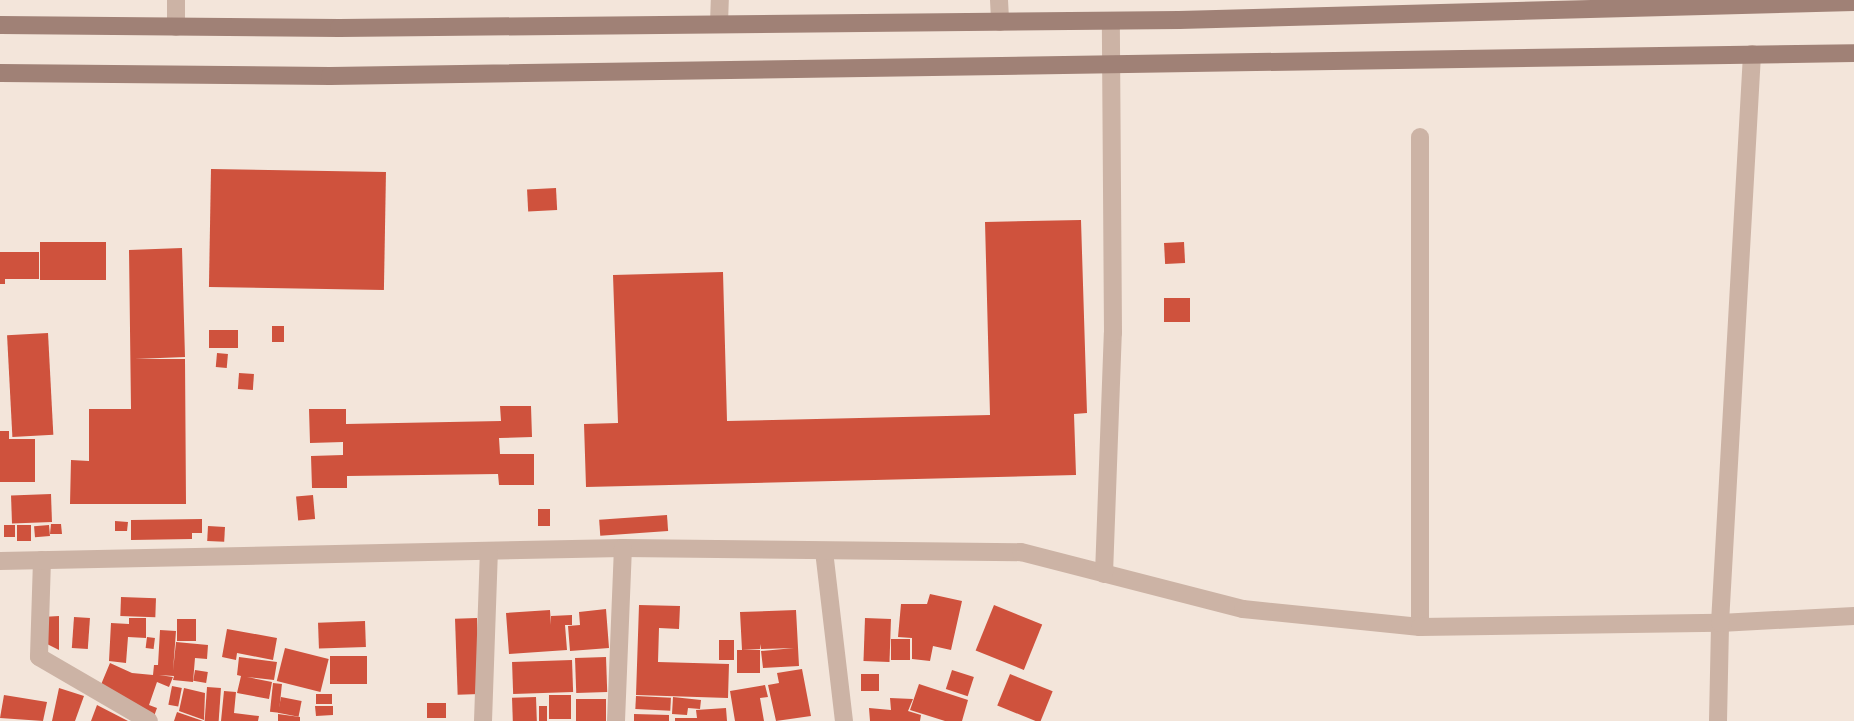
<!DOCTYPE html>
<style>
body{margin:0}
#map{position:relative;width:1854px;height:721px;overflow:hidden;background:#f3e5da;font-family:"Fira Sans Condensed",sans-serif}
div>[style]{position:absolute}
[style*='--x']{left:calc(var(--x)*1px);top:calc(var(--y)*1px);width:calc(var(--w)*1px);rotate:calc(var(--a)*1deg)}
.building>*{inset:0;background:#cf523d;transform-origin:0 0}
.minor>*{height:18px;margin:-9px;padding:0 9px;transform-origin:9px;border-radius:9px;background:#ccb3a5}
.tertiary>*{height:18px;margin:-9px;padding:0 9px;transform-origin:9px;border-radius:9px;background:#ccb3a5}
.secondary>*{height:18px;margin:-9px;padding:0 9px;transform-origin:9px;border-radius:9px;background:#a08176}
span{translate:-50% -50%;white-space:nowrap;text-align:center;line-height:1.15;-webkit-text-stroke:6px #fbefe7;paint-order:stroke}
</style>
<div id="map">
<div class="building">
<i style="left:211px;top:169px;width:175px;height:118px;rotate:1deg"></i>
<i style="left:556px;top:188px;width:22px;height:29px;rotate:87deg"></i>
<i style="clip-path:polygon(1081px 220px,1087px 413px,1074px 414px,1076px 475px,586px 487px,584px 424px,618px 423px,613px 275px,723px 272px,727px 421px,990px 415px,985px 222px)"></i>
<i style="left:106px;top:242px;width:38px;height:66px;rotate:90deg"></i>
<i style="left:1184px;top:242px;width:21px;height:20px;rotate:87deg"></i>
<i style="clip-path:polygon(182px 248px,185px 357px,135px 359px,185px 359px,186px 504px,70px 504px,71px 460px,89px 461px,89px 409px,131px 409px,129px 250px)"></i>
<i style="clip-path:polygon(0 252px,39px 252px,39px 279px,5px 279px,5px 284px,0 284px)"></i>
<i style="left:1164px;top:298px;width:26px;height:24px"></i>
<i style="left:272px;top:326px;width:12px;height:16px"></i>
<i style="left:209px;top:330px;width:29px;height:18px"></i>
<i style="left:48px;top:333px;width:102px;height:41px;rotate:87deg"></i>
<i style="left:217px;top:353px;width:11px;height:14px;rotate:5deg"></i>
<i style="left:239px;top:373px;width:15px;height:16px;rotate:4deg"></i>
<i style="clip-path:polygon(500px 406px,531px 406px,532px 437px,499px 438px,500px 454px,534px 454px,534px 485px,499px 485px,498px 474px,347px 476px,347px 488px,312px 488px,311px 456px,343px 455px,343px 442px,310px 443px,309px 409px,346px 409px,346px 424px,501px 421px)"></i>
<i style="clip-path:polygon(0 431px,9px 431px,9px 439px,35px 439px,35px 482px,0 482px)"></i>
<i style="left:51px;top:494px;width:28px;height:40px;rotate:88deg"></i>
<i style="left:313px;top:495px;width:24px;height:17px;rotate:85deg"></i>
<i style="left:538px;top:509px;width:12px;height:17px"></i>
<i style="left:667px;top:515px;width:16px;height:68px;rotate:86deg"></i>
<i style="clip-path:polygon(202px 519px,202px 533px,192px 533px,192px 539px,131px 540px,131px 520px)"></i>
<i style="clip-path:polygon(115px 521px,128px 522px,127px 531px,115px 531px)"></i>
<i style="clip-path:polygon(51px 524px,61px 524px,62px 534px,50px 534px)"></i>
<i style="left:4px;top:525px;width:11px;height:12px"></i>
<i style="left:31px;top:525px;width:16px;height:14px;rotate:90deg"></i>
<i style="left:49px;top:525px;width:11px;height:15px;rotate:85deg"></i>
<i style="left:208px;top:526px;width:17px;height:15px;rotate:3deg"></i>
<i style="clip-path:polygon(930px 594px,962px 601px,951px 650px,933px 646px,930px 661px,912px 659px,912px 638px,898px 637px,901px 604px,927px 604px)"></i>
<i style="left:121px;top:597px;width:35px;height:19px;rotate:2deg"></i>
<i style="clip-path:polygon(639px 605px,680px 606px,679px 629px,659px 628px,658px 662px,729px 664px,728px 698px,636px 695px)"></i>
<i style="left:994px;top:605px;width:52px;height:49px;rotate:22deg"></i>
<i style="clip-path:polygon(606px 609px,609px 648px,570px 651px,568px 626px,580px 625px,579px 612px)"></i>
<i style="clip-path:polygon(550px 610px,551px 625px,551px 616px,572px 615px,572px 625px,565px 625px,567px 650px,509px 654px,506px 613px)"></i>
<i style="clip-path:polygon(796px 610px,799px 666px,763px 668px,761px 651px,794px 648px,761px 649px,760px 644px,760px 649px,742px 650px,740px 612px)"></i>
<i style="clip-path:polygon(59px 616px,59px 650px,43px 642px,42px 617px)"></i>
<i style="left:74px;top:617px;width:16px;height:31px;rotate:4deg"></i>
<i style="clip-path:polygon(129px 618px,146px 618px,146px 638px,128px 637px,126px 663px,109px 661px,111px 623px,129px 624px)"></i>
<i style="left:477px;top:618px;width:76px;height:22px;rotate:88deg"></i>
<i style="left:865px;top:618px;width:26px;height:43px;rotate:2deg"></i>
<i style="left:177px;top:619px;width:19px;height:22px"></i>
<i style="left:365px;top:621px;width:26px;height:47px;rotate:88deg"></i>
<i style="clip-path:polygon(227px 629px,277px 638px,273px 660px,237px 653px,236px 660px,222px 657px)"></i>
<i style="clip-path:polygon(160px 630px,176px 631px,173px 671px,176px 642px,208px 645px,207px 659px,195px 658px,193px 682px,173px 680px,174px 676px,159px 675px,173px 677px,169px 687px,157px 682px,149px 705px,157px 708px,153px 719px,100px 687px,110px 663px,132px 673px,153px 675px,154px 665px,158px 665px)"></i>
<i style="left:147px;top:637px;width:8px;height:11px;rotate:7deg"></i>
<i style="left:891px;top:639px;width:19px;height:21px"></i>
<i style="left:719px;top:640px;width:15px;height:20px"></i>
<i style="left:285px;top:648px;width:45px;height:34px;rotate:14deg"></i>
<i style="left:760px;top:650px;width:23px;height:23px;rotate:90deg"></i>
<i style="left:330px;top:656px;width:37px;height:28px"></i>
<i style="clip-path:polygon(239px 657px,277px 662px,274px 680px,247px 677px,272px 682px,269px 699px,237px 693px,241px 676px,237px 675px)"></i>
<i style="left:606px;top:657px;width:35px;height:31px;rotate:88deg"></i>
<i style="left:572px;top:660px;width:32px;height:60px;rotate:88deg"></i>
<i style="clip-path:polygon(802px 669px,811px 716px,776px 721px,768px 685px,779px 683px,777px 673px)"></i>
<i style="left:195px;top:670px;width:13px;height:11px;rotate:9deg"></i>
<i style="left:952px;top:670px;width:23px;height:20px;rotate:18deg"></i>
<i style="left:861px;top:674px;width:18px;height:17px"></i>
<i style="left:1010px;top:674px;width:46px;height:34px;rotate:22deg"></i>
<i style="left:273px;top:683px;width:9px;height:29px;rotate:6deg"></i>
<i style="clip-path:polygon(919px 684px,968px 700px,962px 721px,945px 721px,910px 710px)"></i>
<i style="clip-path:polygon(765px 685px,768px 697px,760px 698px,764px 721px,735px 721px,730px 691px)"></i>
<i style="left:172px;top:686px;width:10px;height:19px;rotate:11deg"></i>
<i style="left:207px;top:687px;width:14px;height:34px;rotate:4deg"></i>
<i style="clip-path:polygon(59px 688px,84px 696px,75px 721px,52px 721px)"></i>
<i style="clip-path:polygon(184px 688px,205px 693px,204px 720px,179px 711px)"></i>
<i style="clip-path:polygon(224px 691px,236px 692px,234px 713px,259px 716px,258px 721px,221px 721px)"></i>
<i style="left:316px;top:694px;width:16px;height:10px"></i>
<i style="clip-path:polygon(4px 695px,47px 702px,43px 721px,0 718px)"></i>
<i style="left:571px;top:695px;width:24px;height:22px;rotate:90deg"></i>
<i style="left:636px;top:696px;width:35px;height:13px;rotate:3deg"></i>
<i style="left:281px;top:697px;width:21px;height:16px;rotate:11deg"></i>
<i style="left:536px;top:697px;width:24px;height:24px;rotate:88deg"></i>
<i style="clip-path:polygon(673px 697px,701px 700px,700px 709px,688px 708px,687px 715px,672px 714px)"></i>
<i style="clip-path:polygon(890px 698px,913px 699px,908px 711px,921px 715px,920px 721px,870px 721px,869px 708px,891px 710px)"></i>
<i style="left:576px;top:699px;width:30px;height:22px"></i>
<i style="left:446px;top:703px;width:15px;height:19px;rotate:90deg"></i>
<i style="clip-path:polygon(97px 705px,128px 721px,91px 721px)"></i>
<i style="clip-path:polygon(315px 706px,333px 706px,333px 715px,316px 716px)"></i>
<i style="left:547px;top:706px;width:15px;height:8px;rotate:90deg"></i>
<i style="clip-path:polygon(726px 708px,727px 721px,675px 721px,675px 718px,697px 718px,696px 710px)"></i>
<i style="clip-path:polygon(177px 712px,203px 721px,174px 721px)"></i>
<i style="clip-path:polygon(278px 714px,300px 717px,300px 721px,278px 721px)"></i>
<i style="clip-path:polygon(634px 714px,669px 715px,669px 721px,634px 721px)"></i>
</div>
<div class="minor">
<i style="--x:176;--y:0;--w:27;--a:90"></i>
<i style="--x:999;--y:0;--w:22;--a:87"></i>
<i style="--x:1420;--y:137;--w:490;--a:90"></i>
<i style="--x:824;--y:551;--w:171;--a:83.3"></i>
<i style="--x:42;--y:560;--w:97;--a:91.8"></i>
<i style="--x:39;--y:657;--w:127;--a:30.2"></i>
<i style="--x:0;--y:561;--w:623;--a:-1.2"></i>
<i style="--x:623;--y:548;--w:398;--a:0.6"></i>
<i style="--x:1021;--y:552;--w:229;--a:14.4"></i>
<i style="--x:1243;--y:609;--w:178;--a:5.8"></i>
<i style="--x:1420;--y:627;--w:300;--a:-0.8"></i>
<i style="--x:1720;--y:623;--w:134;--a:-3"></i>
<i style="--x:1104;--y:574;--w:241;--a:-87.9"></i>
<i style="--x:1113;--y:333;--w:312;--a:-90.4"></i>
<i style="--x:483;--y:721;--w:170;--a:-88"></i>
<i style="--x:616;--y:721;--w:173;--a:-87.7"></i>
<i style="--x:1718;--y:721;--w:98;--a:-88.8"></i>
<i style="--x:1720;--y:623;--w:570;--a:-86.78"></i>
</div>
<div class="tertiary">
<i style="--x:719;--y:23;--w:23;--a:-88"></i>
</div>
<div class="secondary">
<i style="--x:0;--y:25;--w:339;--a:0.5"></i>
<i style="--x:339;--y:28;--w:840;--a:-0.55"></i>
<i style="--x:1179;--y:20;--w:675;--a:-1.53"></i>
<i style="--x:0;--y:73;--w:330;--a:0.5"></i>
<i style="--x:330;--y:76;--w:1524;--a:-0.86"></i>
</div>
</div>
